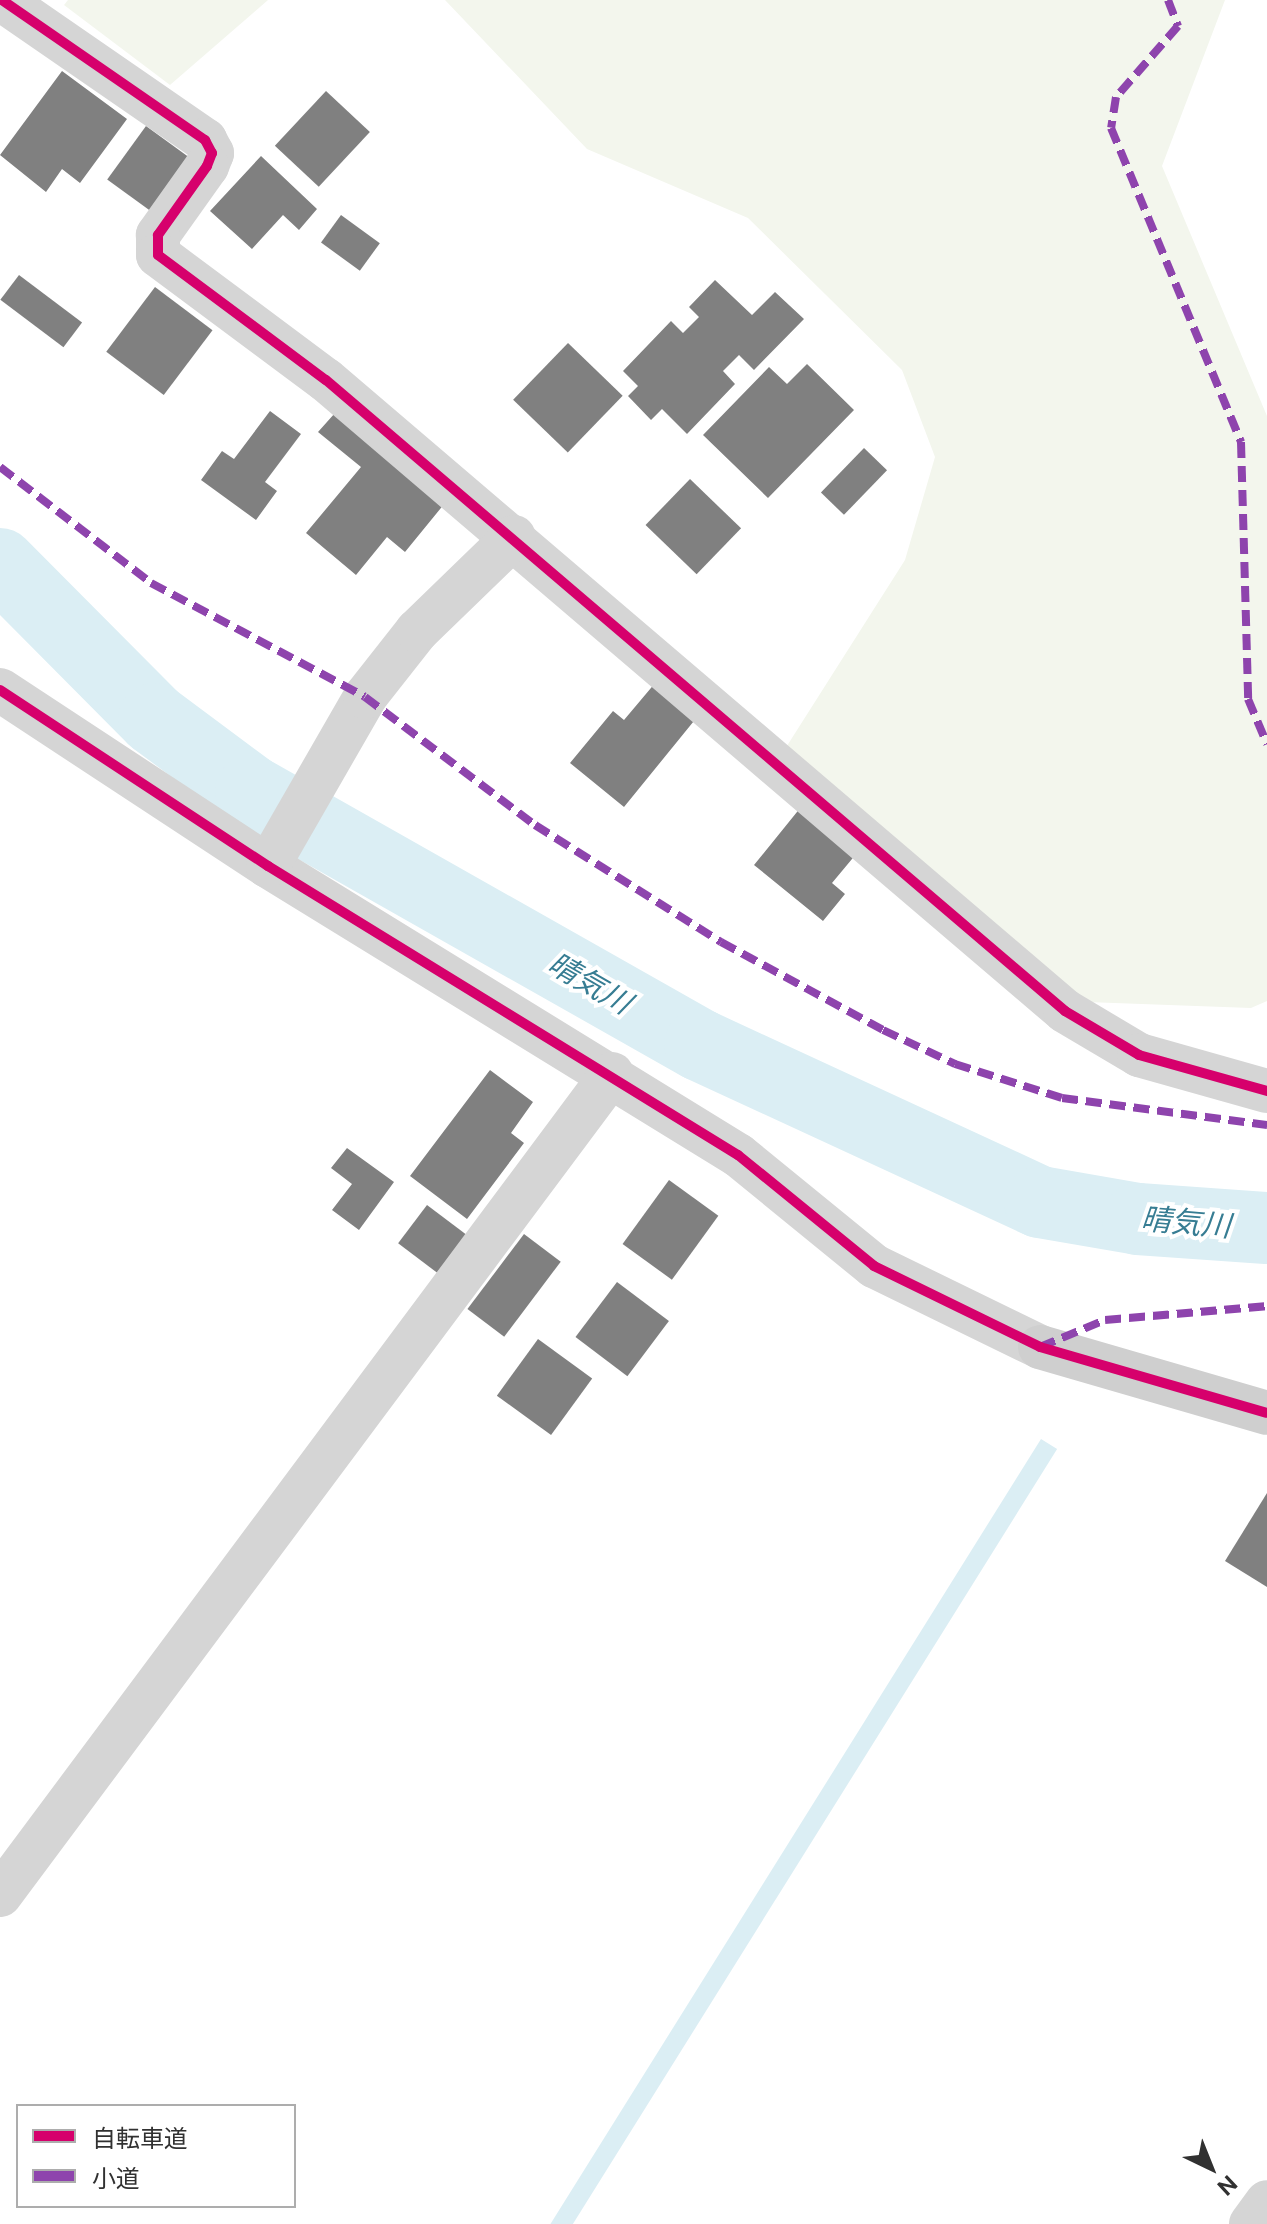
<!DOCTYPE html>
<meta charset="utf-8">
<style>
body{margin:0}
#map{position:relative;width:1267px;height:2224px;overflow:hidden;background:#fff;font-family:"Public Sans","Noto Sans JP",sans-serif}
div>[style]{position:absolute}
[style*='--x']{left:calc(var(--x)*1px);top:calc(var(--y)*1px);width:calc(var(--w)*1px);rotate:calc(var(--a)*1deg)}
.green>*{inset:0;background:#f3f6ed}
.water>*{inset:0;background:#dbeef4;transform-origin:0 0}
.river>*{height:72px;margin:-36px;padding:0 36px;transform-origin:36px;border-radius:36px;background:#dbeef4}
.building>*{inset:0;background:#808080;transform-origin:0 0}
.street>*{height:44px;margin:-22px;padding:0 22px;transform-origin:22px;border-radius:22px;background:#d5d5d5}
.secondary>*{height:44px;margin:-22px;padding:0 22px;transform-origin:22px;border-radius:22px;background:#cfcfcf}
.quiet>*{height:8px;margin-top:-4px;transform-origin:0;background:repeating-linear-gradient(90deg,#8e44ad 0 16px,transparent 0 24px)}
.cycleway>*{height:10px;margin:-5px;padding:0 5px;transform-origin:5px;border-radius:5px;background:#d6006c}
span{translate:-50% -50%;white-space:nowrap;text-align:center;line-height:1.15;-webkit-text-stroke:8px #fff;paint-order:stroke}
.water-label{font-size:30px;color:#377d93;font-style:italic}
.legend{position:absolute;left:16px;top:2104px;width:280px;height:104px;box-sizing:border-box;background:#fff;border:2px solid #adadad;margin:0;padding:10px 14px;list-style:none;font-size:24px;color:#313131}
.legend li{display:flex;align-items:center;gap:16px;height:40px}
.legend b{width:40px;border:2px solid #adadad}
.north{position:absolute;left:1171px;top:2128px;width:80px;height:80px;-webkit-text-stroke:6px #fff;paint-order:stroke;rotate:137deg;font-size:22px;font-weight:700;line-height:32px;text-align:center;color:#313131}
.north::after{content:'';display:block;margin:auto;width:28px;height:36px;background:#313131;clip-path:polygon(50% 0,100% 100%,50% 72%,0 100%)}
</style>
<div id="map">
<div class="green">
<i style="clip-path:polygon(68px 0,268px 0,170px 85px,64px 5px)"></i>
<i style="clip-path:polygon(445px 0,1225px 0,1162px 166px,1267px 416px,1267px 1001px,1251px 1008px,1087px 1002px,785px 749px,905px 560px,935px 457px,902px 370px,748px 218px,587px 149px)"></i>
</div>
<div class="water">
<i style="left:1041px;top:1439px;width:19px;height:959px;rotate:32deg"></i>
</div>
<div class="river">
<i style="--x:0;--y:564;--w:218;--a:45.2"></i>
<i style="--x:154;--y:719;--w:121;--a:36.6"></i>
<i style="--x:251;--y:791;--w:516;--a:29.5"></i>
<i style="--x:700;--y:1045;--w:374;--a:24.8"></i>
<i style="--x:1040;--y:1202;--w:99;--a:9.8"></i>
<i style="--x:1138;--y:1219;--w:129;--a:4"></i>
</div>
<div class="building">
<i style="clip-path:polygon(62px 71px,127px 119px,80px 183px,62px 169px,46px 192px,0 155px)"></i>
<i style="left:326px;top:91px;width:60px;height:75px;rotate:43deg"></i>
<i style="left:146px;top:126px;width:54px;height:66px;rotate:36deg"></i>
<i style="clip-path:polygon(261px 156px,317px 209px,299px 230px,283px 215px,252px 249px,210px 211px)"></i>
<i style="left:341px;top:215px;width:48px;height:34px;rotate:36deg"></i>
<i style="left:19px;top:275px;width:79px;height:31px;rotate:37deg"></i>
<i style="clip-path:polygon(715px 280px,752px 315px,775px 292px,804px 319px,754px 370px,739px 355px,723px 371px,735px 384px,687px 434px,662px 409px,651px 420px,628px 396px,638px 386px,623px 371px,671px 321px,683px 333px,699px 317px,689px 307px)"></i>
<i style="left:155px;top:287px;width:72px;height:81px;rotate:37deg"></i>
<i style="left:568px;top:343px;width:76px;height:79px;rotate:44deg"></i>
<i style="clip-path:polygon(807px 364px,854px 410px,768px 498px,703px 435px,769px 367px,787px 384px)"></i>
<i style="clip-path:polygon(270px 411px,301px 434px,265px 482px,277px 491px,256px 520px,201px 480px,222px 451px,234px 459px)"></i>
<i style="clip-path:polygon(335px 413px,445px 503px,405px 552px,387px 537px,356px 575px,306px 533px,361px 467px,318px 432px)"></i>
<i style="left:864px;top:448px;width:32px;height:62px;rotate:44deg"></i>
<i style="left:690px;top:479px;width:71px;height:64px;rotate:44deg"></i>
<i style="clip-path:polygon(656px 682px,698px 716px,624px 807px,570px 763px,613px 711px,624px 720px)"></i>
<i style="clip-path:polygon(801px 807px,857px 853px,832px 883px,845px 894px,823px 921px,754px 865px)"></i>
<i style="clip-path:polygon(490px 1070px,533px 1102px,511px 1133px,524px 1143px,467px 1219px,410px 1176px)"></i>
<i style="clip-path:polygon(347px 1148px,394px 1182px,359px 1230px,332px 1210px,352px 1184px,331px 1168px)"></i>
<i style="left:669px;top:1180px;width:61px;height:79px;rotate:36deg"></i>
<i style="left:427px;top:1205px;width:54px;height:48px;rotate:37deg"></i>
<i style="left:524px;top:1234px;width:46px;height:94px;rotate:37deg"></i>
<i style="left:617px;top:1282px;width:65px;height:69px;rotate:37deg"></i>
<i style="left:538px;top:1339px;width:67px;height:70px;rotate:36deg"></i>
<i style="clip-path:polygon(1267px 1493px,1267px 1587px,1225px 1561px)"></i>
</div>
<div class="street">
<i style="--x:2;--y:0;--w:247;--a:34.6"></i>
<i style="--x:205;--y:140;--w:15;--a:62"></i>
<i style="--x:212;--y:153;--w:14;--a:111"></i>
<i style="--x:207;--y:166;--w:85;--a:125.4"></i>
<i style="--x:158;--y:235;--w:20;--a:90"></i>
<i style="--x:158;--y:255;--w:209;--a:36.7"></i>
<i style="--x:326;--y:380;--w:972;--a:40.49"></i>
<i style="--x:1065;--y:1011;--w:86;--a:30.7"></i>
<i style="--x:1139;--y:1055;--w:133;--a:15.7"></i>
<i style="--x:0;--y:690;--w:321;--a:33.3"></i>
<i style="--x:268;--y:866;--w:552;--a:31.59"></i>
<i style="--x:738;--y:1155;--w:176;--a:39.2"></i>
<i style="--x:874;--y:1266;--w:185;--a:26"></i>
<i style="--x:268;--y:866;--w:195;--a:-60.1"></i>
<i style="--x:365;--y:697;--w:84;--a:-51.8"></i>
<i style="--x:417;--y:631;--w:135;--a:-44.1"></i>
<i style="--x:0;--y:1895;--w:1024;--a:-53.3"></i>
<i style="--x:1251;--y:2224;--w:27;--a:-54"></i>
</div>
<div class="secondary">
<i style="--x:1040;--y:1347;--w:236;--a:16.2"></i>
</div>
<div class="quiet">
<i style="--x:1168;--y:0;--w:28;--a:69"></i>
<i style="--x:1178;--y:26;--w:94;--a:131.1"></i>
<i style="--x:1116;--y:97;--w:31;--a:99"></i>
<i style="--x:1111;--y:128;--w:340;--a:67.5"></i>
<i style="--x:1241;--y:442;--w:257;--a:88.4"></i>
<i style="--x:1248;--y:699;--w:49;--a:67.1"></i>
<i style="--x:0;--y:467;--w:190;--a:37.5"></i>
<i style="--x:151;--y:583;--w:242;--a:28"></i>
<i style="--x:365;--y:697;--w:213;--a:37"></i>
<i style="--x:535;--y:825;--w:220;--a:32.2"></i>
<i style="--x:721;--y:942;--w:184;--a:28.5"></i>
<i style="--x:883;--y:1030;--w:80;--a:25.3"></i>
<i style="--x:955;--y:1064;--w:112;--a:17.6"></i>
<i style="--x:1062;--y:1098;--w:207;--a:7.5"></i>
<i style="--x:1040;--y:1347;--w:70;--a:-22.6"></i>
<i style="--x:1105;--y:1320;--w:163;--a:-4.9"></i>
</div>
<div class="cycleway">
<i style="--x:2;--y:0;--w:247;--a:34.6"></i>
<i style="--x:205;--y:140;--w:15;--a:62"></i>
<i style="--x:212;--y:153;--w:14;--a:111"></i>
<i style="--x:207;--y:166;--w:85;--a:125.4"></i>
<i style="--x:158;--y:235;--w:20;--a:90"></i>
<i style="--x:158;--y:255;--w:209;--a:36.7"></i>
<i style="--x:326;--y:380;--w:972;--a:40.49"></i>
<i style="--x:1065;--y:1011;--w:86;--a:30.7"></i>
<i style="--x:1139;--y:1055;--w:133;--a:15.7"></i>
<i style="--x:0;--y:690;--w:321;--a:33.3"></i>
<i style="--x:268;--y:866;--w:552;--a:31.59"></i>
<i style="--x:738;--y:1155;--w:176;--a:39.2"></i>
<i style="--x:874;--y:1266;--w:185;--a:26"></i>
<i style="--x:1040;--y:1347;--w:236;--a:16.2"></i>
</div>
<div class="water-label">
<span style="left:590px;top:983px;rotate:30deg">晴気川</span>
<span style="left:1186px;top:1222px;rotate:5deg">晴気川</span>
</div>
<ul class="legend">
<li><b style="height:10px;background:#d6006c"></b>自転車道</li>
<li><b style="height:10px;background:#8e44ad"></b>小道</li>
</ul>
<div class="north">N</div>
</div>
